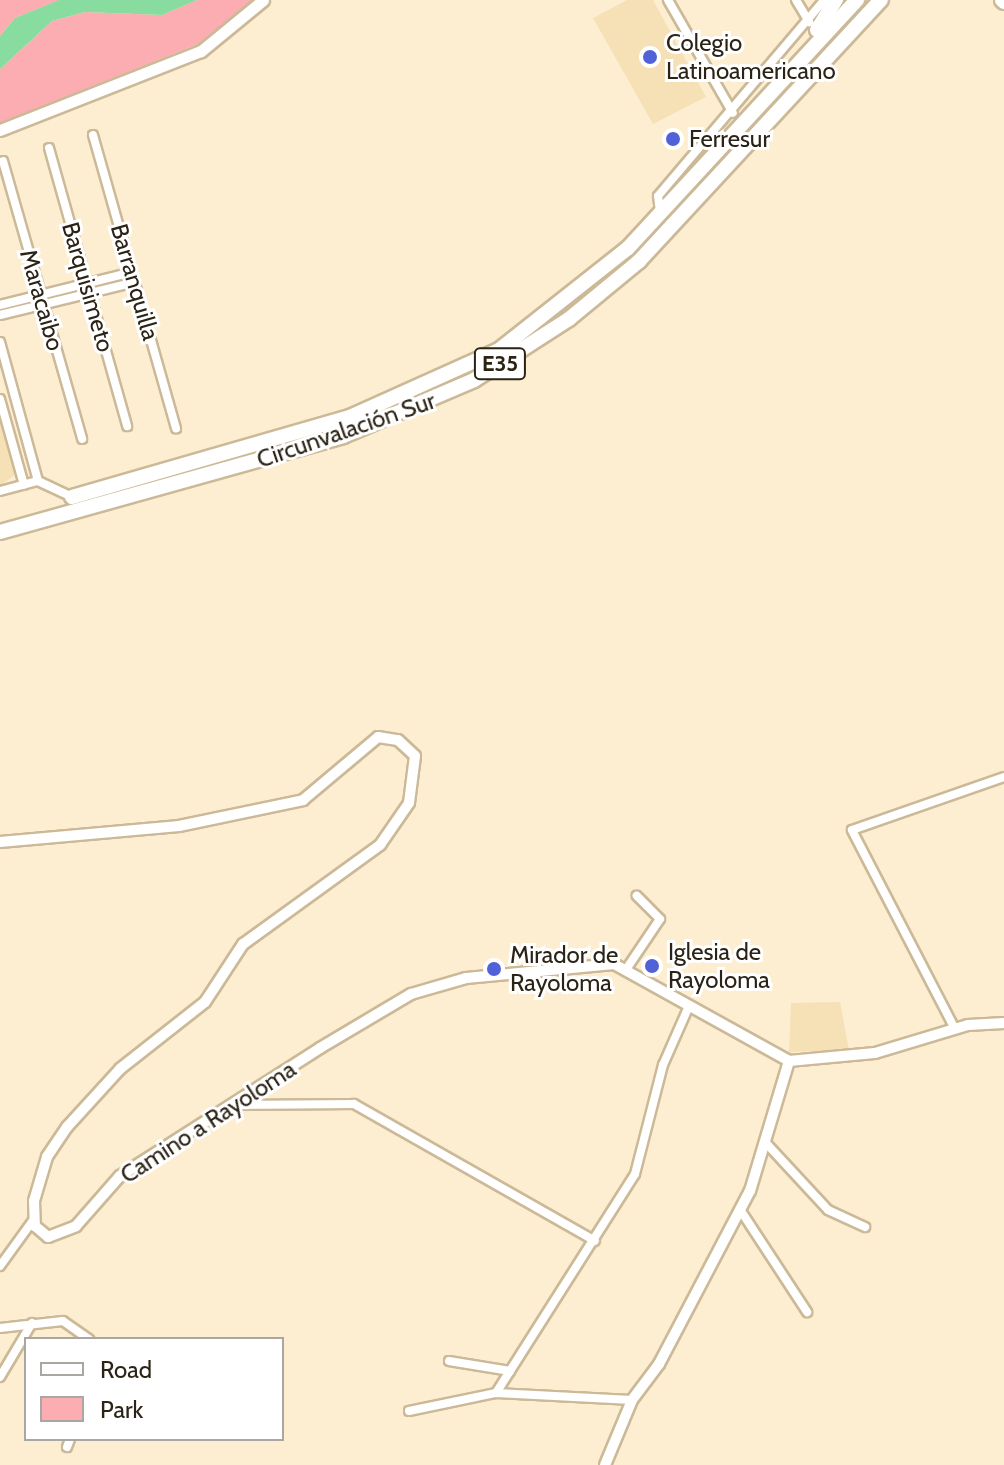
<!DOCTYPE html>
<meta charset="utf-8">
<style>
body{margin:0}
#map{position:relative;width:1004px;height:1465px;overflow:hidden;background:#fdeed2;font-family:Cabin,sans-serif}
div>[style]{position:absolute}
[style*='--x']{left:calc(var(--x)*1px);top:calc(var(--y)*1px);width:calc(var(--w)*1px);rotate:calc(var(--a)*1deg)}
.built>*{inset:0;background:#f6e0b6}
.green>*{inset:0;background:#fbadb2}
.water>*{inset:0;background:#88dc9f}
.roads{filter:drop-shadow(2px 0 #cbb997) drop-shadow(-2px 0 #cbb997) drop-shadow(0 2px #cbb997) drop-shadow(0 -2px #cbb997)}
.minor>*{height:8px;margin:-4px;padding:0 4px;transform-origin:4px;border-radius:4px;background:#fff}
.tertiary>*{height:10px;margin:-5px;padding:0 5px;transform-origin:5px;border-radius:5px;background:#fff}
.secondary>*{height:11px;margin:-5.5px;padding:0 5.5px;transform-origin:5.5px;border-radius:5.5px;background:#fff}
.trunk>*{height:14px;margin:-7px;padding:0 7px;transform-origin:7px;border-radius:7px;background:#fff}
.dots>*{width:22px;height:22px;translate:-50% -50%;box-sizing:border-box;border:4px solid #fff;border-radius:50%}
span{translate:-50% -50%;white-space:nowrap;text-align:center;line-height:1.15;-webkit-text-stroke:6px #fff;paint-order:stroke}
.shield-label span{padding:2px 6px;background:#fff;border:2px solid;border-radius:6px;-webkit-text-stroke-width:0}
.shield-label{font-size:22px;color:#2a2316;font-weight:700}
.poi-label{font-size:24px;color:#2a2316}
.left{translate:0 -50%;text-align:left}
.street-label{font-size:24px;color:#2a2316}
.legend{position:absolute;left:24px;top:1337px;width:260px;height:104px;box-sizing:border-box;background:#fff;border:2px solid #aaa7a2;margin:0;padding:10px 14px;list-style:none;font-size:24px;color:#2a2316}
.legend li{display:flex;align-items:center;gap:16px;height:40px}
.legend b{width:40px;border:2px solid #aaa7a2}
</style>
<div id="map">
<div class="built">
<i style="clip-path:polygon(627px 0,653px 0,706px 97px,653px 124px,593px 18px)"></i>
<i style="clip-path:polygon(0 419px,16px 474px,0 486px)"></i>
<i style="clip-path:polygon(840px 1002px,849px 1050px,789px 1052px,791px 1003px)"></i>
</div>
<div class="green">
<i style="clip-path:polygon(0 0,60px 0,15px 18px,0 36px)"></i>
<i style="clip-path:polygon(197px 0,254px 0,213px 38px,0 123px,0 69px,52px 21px,85px 12px,162px 15px)"></i>
</div>
<div class="water">
<i style="clip-path:polygon(59px 0,197px 0,162px 15px,85px 12px,52px 21px,0 69px,0 36px,15px 18px)"></i>
</div>
<div class="roads">
<div class="minor">
<i style="--x:668;--y:0;--w:130;--a:60.1"></i>
<i style="--x:796;--y:0;--w:26;--a:59"></i>
<i style="--x:93;--y:135;--w:305;--a:74.2"></i>
<i style="--x:49;--y:148;--w:289;--a:74.3"></i>
<i style="--x:3;--y:161;--w:289;--a:74.1"></i>
<i style="--x:660;--y:212;--w:16;--a:-97"></i>
<i style="--x:658;--y:196;--w:257;--a:-49.7"></i>
<i style="--x:0;--y:305;--w:136;--a:-14"></i>
<i style="--x:0;--y:315;--w:139;--a:-13.7"></i>
<i style="--x:0;--y:342;--w:144;--a:74.7"></i>
<i style="--x:0;--y:399;--w:89;--a:74.4"></i>
<i style="--x:0;--y:491;--w:39;--a:-15"></i>
<i style="--x:38;--y:481;--w:38;--a:25"></i>
<i style="--x:627;--y:968;--w:59;--a:-56"></i>
<i style="--x:660;--y:919;--w:33;--a:-135"></i>
<i style="--x:955;--y:1029;--w:224;--a:-117.4"></i>
<i style="--x:852;--y:830;--w:161;--a:-19.2"></i>
<i style="--x:234;--y:1105;--w:120;--a:-0.5"></i>
<i style="--x:354;--y:1104;--w:277;--a:29.6"></i>
<i style="--x:766;--y:1143;--w:91;--a:47.2"></i>
<i style="--x:828;--y:1210;--w:41;--a:24.7"></i>
<i style="--x:741;--y:1211;--w:121;--a:56.8"></i>
<i style="--x:0;--y:1266;--w:58;--a:-54.1"></i>
<i style="--x:0;--y:1328;--w:63;--a:-6.3"></i>
<i style="--x:63;--y:1321;--w:32;--a:35"></i>
<i style="--x:449;--y:1361;--w:62;--a:9.3"></i>
<i style="--x:0;--y:1377;--w:63;--a:-59.3"></i>
<i style="--x:496;--y:1393;--w:259;--a:-57.6"></i>
<i style="--x:635;--y:1174;--w:113;--a:-75.6"></i>
<i style="--x:663;--y:1065;--w:64;--a:-66.2"></i>
<i style="--x:409;--y:1411;--w:89;--a:-11.7"></i>
<i style="--x:496;--y:1393;--w:136;--a:2.9"></i>
<i style="--x:67;--y:1447;--w:9;--a:-69"></i>
</div>
<div class="tertiary">
<i style="--x:0;--y:842;--w:180;--a:-5.1"></i>
<i style="--x:179;--y:826;--w:127;--a:-11.8"></i>
<i style="--x:303;--y:800;--w:98;--a:-40"></i>
<i style="--x:378;--y:737;--w:20;--a:9"></i>
<i style="--x:398;--y:740;--w:23;--a:43"></i>
<i style="--x:415;--y:756;--w:47;--a:97.3"></i>
<i style="--x:409;--y:803;--w:51;--a:124.6"></i>
<i style="--x:380;--y:845;--w:169;--a:144.1"></i>
<i style="--x:243;--y:944;--w:69;--a:123.2"></i>
<i style="--x:205;--y:1002;--w:108;--a:141.8"></i>
<i style="--x:120;--y:1069;--w:79;--a:132.4"></i>
<i style="--x:67;--y:1127;--w:36;--a:124"></i>
<i style="--x:47;--y:1157;--w:46;--a:106.5"></i>
<i style="--x:34;--y:1201;--w:25;--a:88"></i>
<i style="--x:35;--y:1226;--w:17;--a:40"></i>
<i style="--x:48;--y:1237;--w:30;--a:-21"></i>
<i style="--x:76;--y:1226;--w:67;--a:-48.7"></i>
<i style="--x:120;--y:1176;--w:237;--a:-32.6"></i>
<i style="--x:320;--y:1048;--w:106;--a:-30.7"></i>
<i style="--x:411;--y:994;--w:57;--a:-16.2"></i>
<i style="--x:466;--y:978;--w:149;--a:-5.4"></i>
<i style="--x:614;--y:964;--w:200;--a:29"></i>
<i style="--x:789;--y:1061;--w:86;--a:-5.3"></i>
<i style="--x:875;--y:1053;--w:97;--a:-16.8"></i>
<i style="--x:968;--y:1025;--w:36;--a:-3"></i>
<i style="--x:605;--y:1465;--w:70;--a:-67.4"></i>
<i style="--x:632;--y:1400;--w:45;--a:-53.1"></i>
<i style="--x:659;--y:1364;--w:195;--a:-62.3"></i>
<i style="--x:750;--y:1191;--w:136;--a:-73.3"></i>
</div>
<div class="secondary">
<i style="--x:0;--y:130;--w:216;--a:-21.5"></i>
<i style="--x:201;--y:51;--w:80;--a:-39.4"></i>
</div>
<div class="trunk">
<i style="--x:1002;--y:0;--w:3;--a:45"></i>
<i style="--x:817;--y:30;--w:36;--a:-58"></i>
<i style="--x:72;--y:497;--w:289;--a:-16.1"></i>
<i style="--x:350;--y:417;--w:163;--a:-24.2"></i>
<i style="--x:499;--y:350;--w:164;--a:-38.3"></i>
<i style="--x:628;--y:248;--w:338;--a:-47.3"></i>
<i style="--x:0;--y:532;--w:356;--a:-15.6"></i>
<i style="--x:343;--y:436;--w:142;--a:-23.1"></i>
<i style="--x:474;--y:380;--w:113;--a:-32.7"></i>
<i style="--x:569;--y:319;--w:91;--a:-39.6"></i>
<i style="--x:639;--y:261;--w:356;--a:-47.2"></i>
</div>
</div>
<div class="dots">
<i style="left:650px;top:57px;background:#5162d8"></i>
<i style="left:673px;top:139px;background:#5162d8"></i>
<i style="left:652px;top:966px;background:#5162d8"></i>
<i style="left:494px;top:969px;background:#5162d8"></i>
</div>
<div class="shield-label">
<span style="left:500px;top:364px">E35</span>
</div>
<div class="poi-label">
<span class="left" style="left:666px;top:57px">Colegio<br>Latinoamericano</span>
<span class="left" style="left:689px;top:139px">Ferresur</span>
<span class="left" style="left:668px;top:966px">Iglesia de<br>Rayoloma</span>
<span class="left" style="left:510px;top:969px">Mirador de<br>Rayoloma</span>
</div>
<div class="street-label">
<span style="left:135px;top:282px;rotate:74deg">Barranquilla</span>
<span style="left:88px;top:287px;rotate:74deg">Barquisimeto</span>
<span style="left:42px;top:300px;rotate:74deg">Maracaibo</span>
<span style="left:346px;top:430px;rotate:-19deg">Circunvalación Sur</span>
<span style="left:208px;top:1122px;rotate:-33deg">Camino a Rayoloma</span>
</div>
<ul class="legend">
<li><b style="height:10px;background:#fff"></b>Road</li>
<li><b style="height:22px;background:#fbadb2"></b>Park</li>
</ul>
</div>
